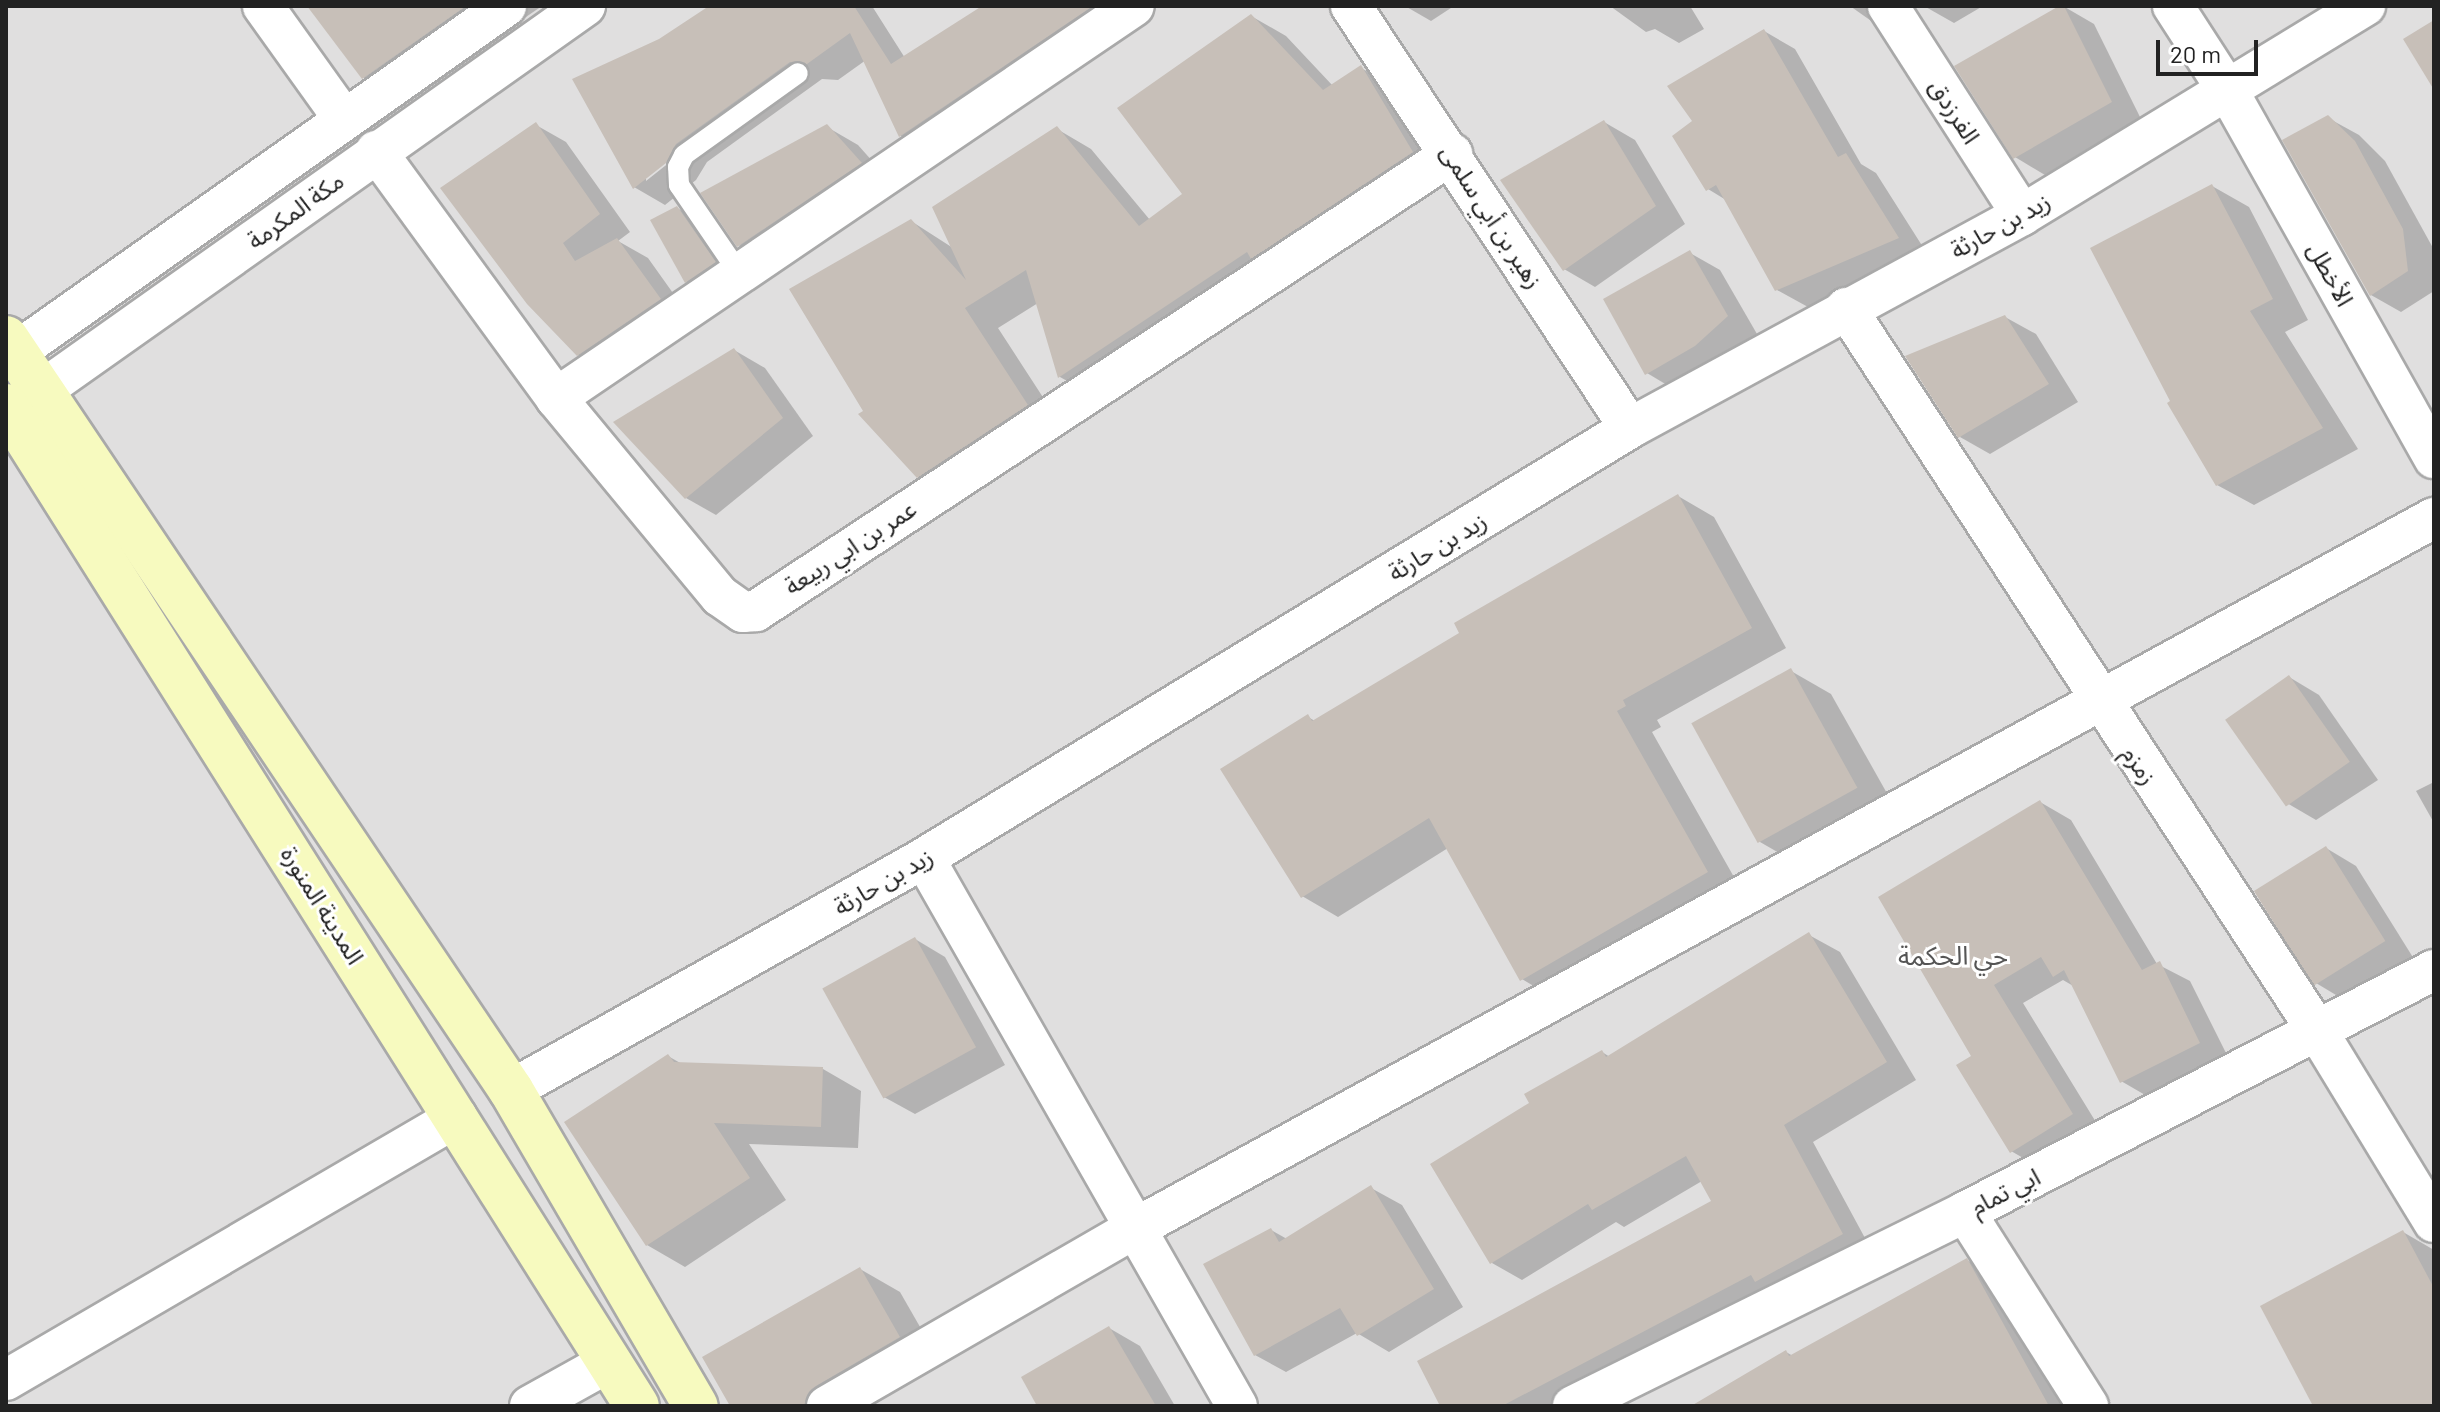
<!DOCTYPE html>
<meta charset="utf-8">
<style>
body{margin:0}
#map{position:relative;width:2440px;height:1412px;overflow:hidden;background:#f2efe9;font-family:Barlow,"Noto Sans Arabic",sans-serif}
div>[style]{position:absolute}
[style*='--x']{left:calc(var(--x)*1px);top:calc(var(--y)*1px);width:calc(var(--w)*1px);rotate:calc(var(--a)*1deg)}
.residential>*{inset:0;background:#e0dfdf;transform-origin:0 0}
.shadow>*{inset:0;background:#0003}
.building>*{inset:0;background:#c7bfb8;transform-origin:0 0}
.roads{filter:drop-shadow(2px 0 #a9a9a9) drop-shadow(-2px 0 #a9a9a9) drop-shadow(0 2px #a9a9a9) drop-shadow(0 -2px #a9a9a9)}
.lane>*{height:20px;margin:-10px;padding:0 10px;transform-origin:10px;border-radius:10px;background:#fff}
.street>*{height:40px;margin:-20px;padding:0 20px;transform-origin:20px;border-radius:20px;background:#fff}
.secondary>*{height:44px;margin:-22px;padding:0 22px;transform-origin:22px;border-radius:22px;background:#f7fabf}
span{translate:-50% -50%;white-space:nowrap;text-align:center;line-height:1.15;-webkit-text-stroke:6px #fff;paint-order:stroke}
.street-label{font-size:24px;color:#222}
.neighbourhood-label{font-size:26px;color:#555}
.frame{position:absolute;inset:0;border:8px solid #222;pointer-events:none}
.scale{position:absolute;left:2156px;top:40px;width:102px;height:36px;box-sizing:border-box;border:4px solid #222;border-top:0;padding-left:10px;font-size:24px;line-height:28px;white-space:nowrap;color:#222;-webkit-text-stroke:6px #fff;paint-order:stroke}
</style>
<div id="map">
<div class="residential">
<i style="left:6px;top:6px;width:2428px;height:1400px"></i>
</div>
<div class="shadow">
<i style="clip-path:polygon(310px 6px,542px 6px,403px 101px,364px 78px)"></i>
<i style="clip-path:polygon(evenodd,713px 6px,872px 6px,905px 58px,986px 6px,1149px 6px,931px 153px,901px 136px,866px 60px,838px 80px,822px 79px,707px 162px,696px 180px,665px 205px,634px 187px,660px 40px,713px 6px,673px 155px,675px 158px,646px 181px,646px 176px,673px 155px)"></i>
<i style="clip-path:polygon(1405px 6px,1454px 6px,1431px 21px)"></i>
<i style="clip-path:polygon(1610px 6px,1690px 6px,1704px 29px,1679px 43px,1655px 29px,1646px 32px)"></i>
<i style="clip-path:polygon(1850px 6px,1902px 6px,1884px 30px)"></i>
<i style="clip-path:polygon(1924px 6px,1983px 6px,1954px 23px)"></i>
<i style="clip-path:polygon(2063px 6px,2094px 24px,2141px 119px,2045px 175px,2015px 157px)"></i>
<i style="clip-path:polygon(1251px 16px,1286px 36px,1333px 86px,1361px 68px,1395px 87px,1446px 172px,1094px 396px,1060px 377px,1038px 303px,998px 328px,1061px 425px,953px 496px,918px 476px,865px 412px,911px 221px,953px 248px,1057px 129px,1091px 149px,1150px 220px,1185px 195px)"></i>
<i style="clip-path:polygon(1764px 31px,1795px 49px,1861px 164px,1876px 173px,1928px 255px,1808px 307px,1777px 290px,1726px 200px,1708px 189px,1695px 121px)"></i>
<i style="clip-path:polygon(2328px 118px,2359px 135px,2385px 161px,2433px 248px,2434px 291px,2401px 312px,2371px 295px)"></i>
<i style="clip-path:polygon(1604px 122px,1635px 140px,1685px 224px,1595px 287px,1564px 269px)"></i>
<i style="clip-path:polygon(536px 125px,566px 142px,630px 232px,618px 241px,648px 258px,690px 317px,608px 372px,578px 355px)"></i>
<i style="clip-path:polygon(827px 127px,858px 145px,890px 181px,769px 263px,739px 246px)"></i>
<i style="clip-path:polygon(2212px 186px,2249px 207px,2308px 320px,2285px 332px,2358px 449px,2254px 505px,2217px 485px)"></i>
<i style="clip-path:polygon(677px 208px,708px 226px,745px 280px,717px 299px,686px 281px)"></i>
<i style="clip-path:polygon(1690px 253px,1720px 270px,1757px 334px,1725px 363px,1677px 391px,1647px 373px)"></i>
<i style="clip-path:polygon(2005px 317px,2036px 334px,2078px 402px,1990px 454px,1960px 437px)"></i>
<i style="clip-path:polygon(734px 350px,765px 368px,813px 436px,716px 515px,686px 498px)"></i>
<i style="clip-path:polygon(1678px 496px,1714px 517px,1786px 648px,1657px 720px,1661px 727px,1652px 732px,1743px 893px,1557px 1000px,1522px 979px,1448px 848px,1338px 917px,1302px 896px,1308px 717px,1315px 721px,1462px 633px)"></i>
<i style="clip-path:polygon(1791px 671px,1831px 694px,1897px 811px,1800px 865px,1760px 842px)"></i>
<i style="clip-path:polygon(2289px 677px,2319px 695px,2378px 780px,2316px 820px,2285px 802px)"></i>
<i style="clip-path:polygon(2434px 782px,2434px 823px,2416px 791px)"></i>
<i style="clip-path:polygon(2040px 802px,2071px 820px,2157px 964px,2190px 981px,2230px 1061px,2152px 1099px,2121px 1081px,2075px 987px,2063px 980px,2023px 1003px,2102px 1132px,2042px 1169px,2011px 1151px,1973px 1056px)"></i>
<i style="clip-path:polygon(2326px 848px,2356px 866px,2414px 959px,2346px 1001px,2316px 983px,2256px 891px)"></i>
<i style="clip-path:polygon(1809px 935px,1840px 952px,1916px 1080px,1813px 1142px,1872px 1251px,1565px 1406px,1442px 1406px,1713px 1202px,1702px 1181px,1624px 1227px,1616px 1222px,1522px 1280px,1492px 1263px,1532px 1104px,1602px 1052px,1610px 1057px)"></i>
<i style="clip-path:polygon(915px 939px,945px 957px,1005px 1065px,915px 1114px,884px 1097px)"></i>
<i style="clip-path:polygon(668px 1056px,682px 1064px,823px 1069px,861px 1091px,858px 1148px,749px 1144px,786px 1200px,685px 1267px,647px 1245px)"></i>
<i style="clip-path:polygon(1371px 1188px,1402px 1205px,1463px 1307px,1389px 1352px,1357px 1333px,1286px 1372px,1255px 1355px,1271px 1230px,1287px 1239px)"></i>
<i style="clip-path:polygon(2403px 1232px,2434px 1250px,2434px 1406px,2316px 1406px)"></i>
<i style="clip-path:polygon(1967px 1260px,2005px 1282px,2074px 1406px,1695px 1406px,1786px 1352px,1793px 1356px)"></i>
<i style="clip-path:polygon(860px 1269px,900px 1292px,939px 1360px,860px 1406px,732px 1406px)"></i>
<i style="clip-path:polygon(1109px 1328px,1140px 1346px,1175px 1406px,1040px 1406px)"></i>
</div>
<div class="building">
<i style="clip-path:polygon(307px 6px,466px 6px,362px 79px)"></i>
<i style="clip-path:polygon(709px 6px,854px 6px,891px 64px,982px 6px,1093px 6px,899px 137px,850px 33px,807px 64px,790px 62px,676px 144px,666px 163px,633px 189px,572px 79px,659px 39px)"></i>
<i style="clip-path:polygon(2059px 6px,2064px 6px,2112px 102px,2013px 159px,1954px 66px)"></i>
<i style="clip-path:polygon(1251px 14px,1323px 90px,1361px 65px,1413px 152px,1251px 259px,1247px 252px,1058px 378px,1026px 270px,965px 308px,1028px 405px,917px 478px,858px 414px,863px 411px,789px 289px,911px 219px,966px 280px,932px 207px,1057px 126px,1139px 226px,1182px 194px,1117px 108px)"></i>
<i style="clip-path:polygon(2434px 20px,2434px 90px,2403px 39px)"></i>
<i style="clip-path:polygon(1764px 29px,1838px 157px,1846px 153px,1899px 238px,1775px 291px,1716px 185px,1706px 191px,1672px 136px,1692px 121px,1667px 86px)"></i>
<i style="clip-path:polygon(2328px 115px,2355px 141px,2403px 229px,2408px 271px,2370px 296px,2282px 140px)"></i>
<i style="clip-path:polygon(1604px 120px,1656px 206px,1563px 271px,1500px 180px)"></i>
<i style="clip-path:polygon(536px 122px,600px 214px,563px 243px,575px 261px,617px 238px,661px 299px,577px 356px,527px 304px,440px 188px)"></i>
<i style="clip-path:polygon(827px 124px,862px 163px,737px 247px,700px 193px)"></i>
<i style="clip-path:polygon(2212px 184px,2273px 299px,2250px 311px,2323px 428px,2216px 486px,2167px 403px,2170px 401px,2090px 248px)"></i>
<i style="clip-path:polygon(677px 206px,716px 262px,685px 283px,650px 220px)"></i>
<i style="clip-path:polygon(1690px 250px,1728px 316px,1695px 346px,1645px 375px,1603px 299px)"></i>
<i style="clip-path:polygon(2005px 315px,2049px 384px,1958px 438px,1905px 356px)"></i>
<i style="clip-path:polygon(734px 348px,783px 418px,685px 499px,613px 422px)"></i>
<i style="clip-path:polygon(1678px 494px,1752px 628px,1623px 700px,1626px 706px,1617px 711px,1708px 872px,1520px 981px,1429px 818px,1301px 898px,1220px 769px,1308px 714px,1312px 721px,1459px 633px,1454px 623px)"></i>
<i style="left:1791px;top:668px;width:137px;height:114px;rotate:61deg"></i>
<i style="left:2289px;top:675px;width:106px;height:78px;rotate:55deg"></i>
<i style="clip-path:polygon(2040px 800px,2142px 970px,2160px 961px,2200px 1043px,2120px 1083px,2064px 970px,2053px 977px,2041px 957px,1994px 985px,2073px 1114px,2010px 1153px,1956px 1065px,1971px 1056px,1878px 897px)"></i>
<i style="left:2326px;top:846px;width:112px;height:85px;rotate:58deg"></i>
<i style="clip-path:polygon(1809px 932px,1887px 1062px,1784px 1125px,1843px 1234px,1755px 1282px,1751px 1275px,1502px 1406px,1440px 1406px,1417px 1361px,1711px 1201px,1686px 1156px,1592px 1210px,1588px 1204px,1490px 1264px,1430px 1164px,1529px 1103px,1524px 1094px,1602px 1050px,1606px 1057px)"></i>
<i style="left:915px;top:937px;width:126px;height:106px;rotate:61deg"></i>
<i style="clip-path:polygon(668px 1054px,674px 1062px,823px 1067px,821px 1127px,714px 1123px,750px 1178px,646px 1246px,564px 1122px)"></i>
<i style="clip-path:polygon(1371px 1185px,1434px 1289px,1357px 1336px,1340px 1308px,1254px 1356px,1203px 1264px,1271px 1228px,1279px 1242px)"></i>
<i style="clip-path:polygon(2403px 1230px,2434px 1288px,2434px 1406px,2313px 1406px,2260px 1306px)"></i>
<i style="clip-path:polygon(1967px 1258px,2049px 1406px,1691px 1406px,1786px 1350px,1789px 1356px)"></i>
<i style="clip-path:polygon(860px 1267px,900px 1337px,816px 1386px,803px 1406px,730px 1406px,702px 1357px)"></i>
<i style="clip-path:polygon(1109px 1326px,1156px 1406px,1037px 1406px,1021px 1377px)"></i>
</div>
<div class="roads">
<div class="lane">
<i style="--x:737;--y:270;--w:103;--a:-124.3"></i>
<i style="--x:679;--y:185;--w:18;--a:-93"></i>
<i style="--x:678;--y:167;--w:13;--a:-63"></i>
<i style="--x:684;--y:155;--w:140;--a:-35.7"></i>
</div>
<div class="street">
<i style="--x:263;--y:6;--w:139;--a:54.4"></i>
<i style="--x:1351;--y:6;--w:506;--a:56.53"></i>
<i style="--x:1888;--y:6;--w:248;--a:57.3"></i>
<i style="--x:2173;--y:6;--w:101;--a:57.1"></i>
<i style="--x:2228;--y:91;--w:421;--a:60.7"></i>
<i style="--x:376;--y:151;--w:306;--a:53.9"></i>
<i style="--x:556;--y:398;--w:257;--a:50.4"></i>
<i style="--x:720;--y:596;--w:28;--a:35"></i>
<i style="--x:743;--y:612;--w:13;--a:-4"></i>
<i style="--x:756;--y:611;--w:833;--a:-33.29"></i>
<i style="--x:1846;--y:308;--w:861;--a:56.9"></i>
<i style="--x:2316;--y:1029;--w:226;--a:58.6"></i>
<i style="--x:6;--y:359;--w:612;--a:-35.22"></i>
<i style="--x:556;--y:398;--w:698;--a:-34.15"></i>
<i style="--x:17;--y:408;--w:696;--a:-35.29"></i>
<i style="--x:924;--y:858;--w:631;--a:60.27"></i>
<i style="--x:511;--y:1090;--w:474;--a:-29.3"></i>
<i style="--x:924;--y:858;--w:827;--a:-31.34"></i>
<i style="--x:1630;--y:428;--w:446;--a:-28.5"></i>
<i style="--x:2022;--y:215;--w:402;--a:-31.4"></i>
<i style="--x:1965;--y:1212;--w:230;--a:57.6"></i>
<i style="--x:6;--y:1380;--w:522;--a:-30.25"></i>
<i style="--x:530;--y:1406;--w:90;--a:-29.1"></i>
<i style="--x:827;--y:1406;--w:354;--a:-30"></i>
<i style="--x:1134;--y:1229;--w:1482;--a:-28.68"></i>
<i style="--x:1573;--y:1406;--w:437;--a:-26.3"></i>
<i style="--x:1965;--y:1212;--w:528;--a:-27.29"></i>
</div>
<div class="secondary">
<i style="--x:6;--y:338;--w:906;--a:56.12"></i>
<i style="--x:511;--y:1090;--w:366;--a:59.7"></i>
<i style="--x:6;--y:406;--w:1182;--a:57.75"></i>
</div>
</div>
<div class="street-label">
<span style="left:1955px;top:111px;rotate:57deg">الفرزدق</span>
<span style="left:295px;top:210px;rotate:-36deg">مكة المكرمة</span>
<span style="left:1492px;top:216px;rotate:57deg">زهير بن أبي سلمى</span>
<span style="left:2000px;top:225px;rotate:-29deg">زيد بن حارثة</span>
<span style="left:2331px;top:274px;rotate:61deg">الأخطل</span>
<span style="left:1437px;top:546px;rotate:-31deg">زيد بن حارثة</span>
<span style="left:850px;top:547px;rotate:-33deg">عمر بن ابي ربيعة</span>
<span style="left:2140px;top:765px;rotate:56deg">زمزم</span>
<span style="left:883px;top:881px;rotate:-30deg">زيد بن حارثة</span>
<span style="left:323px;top:905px;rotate:58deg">المدينة المنورة</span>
<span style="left:2005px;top:1191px;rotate:-27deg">ابي تمام</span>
</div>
<div class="neighbourhood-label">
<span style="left:1953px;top:955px">حي الحكمة</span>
</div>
<div class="frame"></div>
<div class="scale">20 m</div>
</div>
